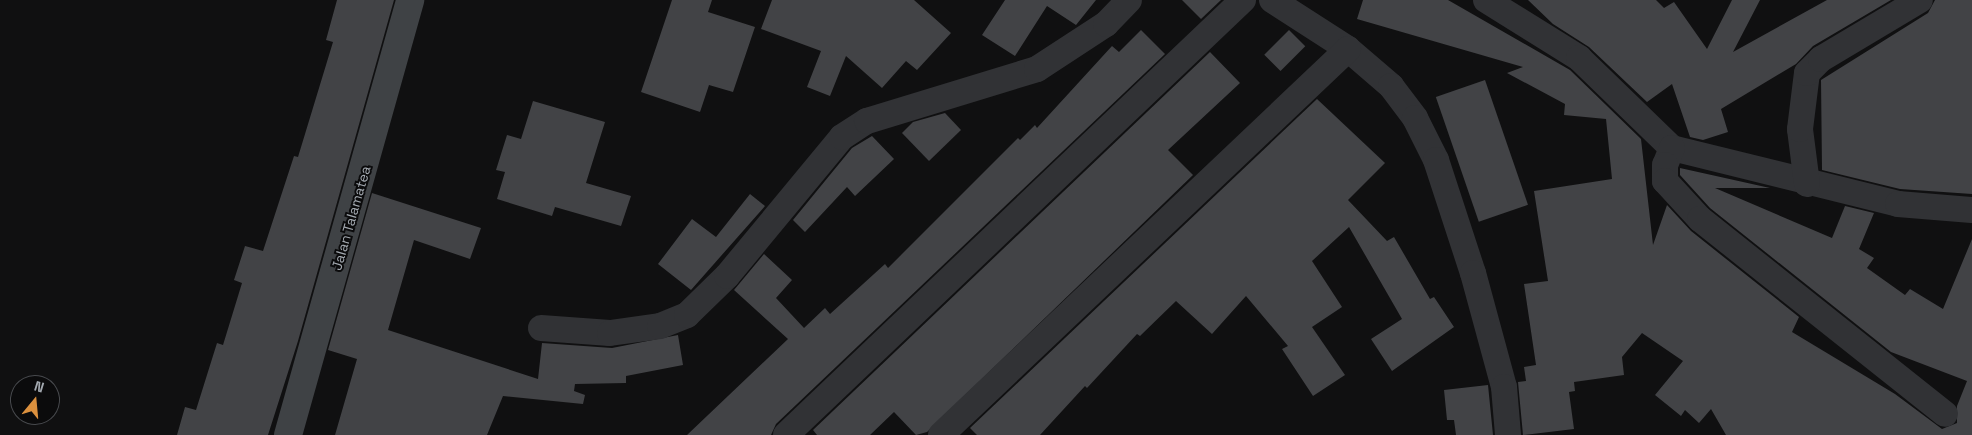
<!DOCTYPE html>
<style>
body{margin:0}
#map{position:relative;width:1972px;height:435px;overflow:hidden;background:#101011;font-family:"Space Grotesk",sans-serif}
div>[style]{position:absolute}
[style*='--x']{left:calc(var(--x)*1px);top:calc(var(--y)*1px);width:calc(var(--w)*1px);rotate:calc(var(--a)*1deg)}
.building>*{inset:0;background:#424346;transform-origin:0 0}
.street>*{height:26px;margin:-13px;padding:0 13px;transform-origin:13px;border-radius:13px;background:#313235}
.secondary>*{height:28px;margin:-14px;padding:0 14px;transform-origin:14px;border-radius:14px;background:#3f4245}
span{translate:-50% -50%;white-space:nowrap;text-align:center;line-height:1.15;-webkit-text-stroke:4px #0b0b0c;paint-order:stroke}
.street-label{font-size:14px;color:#a3a9b0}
.north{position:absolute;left:10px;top:375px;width:50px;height:50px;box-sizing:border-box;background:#0b0b0c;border:1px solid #484a4e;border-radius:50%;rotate:17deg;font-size:14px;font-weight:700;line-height:20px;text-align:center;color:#a3a9b0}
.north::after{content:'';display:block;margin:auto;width:18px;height:22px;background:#db903e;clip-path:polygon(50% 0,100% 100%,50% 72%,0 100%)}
</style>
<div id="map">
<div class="building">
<i style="clip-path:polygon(337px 0,394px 0,298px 341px,268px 435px,177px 435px,185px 407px,196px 410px,217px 343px,223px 345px,242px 283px,234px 280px,245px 246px,263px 251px,294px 156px,298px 157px,333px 42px,326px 40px)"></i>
<i style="clip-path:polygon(672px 0,712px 0,708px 12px,755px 27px,733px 92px,709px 85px,700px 112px,641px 92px)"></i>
<i style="clip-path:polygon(772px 0,914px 0,951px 33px,917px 70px,906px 61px,882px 88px,846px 56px,830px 96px,807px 87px,821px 51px,761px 29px)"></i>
<i style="clip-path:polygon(1005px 0,1096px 0,1076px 25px,1047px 6px,1015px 56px,982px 35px)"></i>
<i style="clip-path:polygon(1182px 0,1221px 0,1201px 19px)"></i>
<i style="clip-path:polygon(1363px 0,1448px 0,1570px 70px,1641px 139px,1653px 245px,1667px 205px,1691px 231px,1799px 317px,1792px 332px,1895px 394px,1942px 429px,1957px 423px,1957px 406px,1967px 381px,1891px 352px,1710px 208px,1680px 175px,1680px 168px,1770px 188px,1715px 188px,1832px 238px,1845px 206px,1874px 213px,1859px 249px,1874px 258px,1867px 268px,1905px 295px,1910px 289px,1943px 309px,1972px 239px,1972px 435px,1726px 435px,1711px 409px,1699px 423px,1685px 410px,1681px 416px,1655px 395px,1683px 361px,1642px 333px,1622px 357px,1624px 375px,1574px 382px,1575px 391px,1569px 392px,1574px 429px,1523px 435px,1518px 382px,1526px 381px,1524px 367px,1536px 365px,1524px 284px,1548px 281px,1534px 191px,1612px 179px,1606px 119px,1564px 115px,1565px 104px,1507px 73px,1523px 67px,1357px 19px)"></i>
<i style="clip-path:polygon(1528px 0,1656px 0,1664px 8px,1674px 2px,1707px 49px,1732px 0,1760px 0,1733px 52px,1827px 0,1891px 0,1813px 46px,1796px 64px,1721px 109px,1728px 132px,1703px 140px,1690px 137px,1672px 84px,1647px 102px,1589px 47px,1553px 24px)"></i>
<i style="clip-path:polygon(1935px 0,1972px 0,1972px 194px,1900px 189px,1822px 170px,1821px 80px,1928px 13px)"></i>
<i style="clip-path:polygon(1141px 30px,1165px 54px,776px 424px,771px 435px,687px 435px,788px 339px,734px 290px,764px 254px,792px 280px,776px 298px,804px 328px,825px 308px,830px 314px,885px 264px,888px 268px,1018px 138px,1020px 140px,1035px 125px,1037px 128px,1112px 46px,1119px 52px)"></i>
<i style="left:1289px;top:30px;width:23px;height:35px;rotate:45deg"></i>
<i style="clip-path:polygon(1210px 52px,1240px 83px,1168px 150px,1193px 175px,927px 432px,916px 435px,894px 412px,870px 435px,817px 435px,813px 430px)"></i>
<i style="left:1485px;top:80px;width:132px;height:52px;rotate:71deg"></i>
<i style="clip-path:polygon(1317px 99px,1385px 163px,1348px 200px,1387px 241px,1394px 237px,1430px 299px,1434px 297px,1454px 327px,1392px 371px,1371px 339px,1402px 319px,1349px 227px,1312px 261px,1342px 307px,1312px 327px,1345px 375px,1313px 396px,1282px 349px,1288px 346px,1246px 296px,1212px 334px,1176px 301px,1140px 336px,1137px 334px,1087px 388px,1085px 386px,1040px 435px,977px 435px,970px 428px)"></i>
<i style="clip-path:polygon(533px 101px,605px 122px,586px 183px,631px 196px,621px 226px,555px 207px,552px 216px,497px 199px,505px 172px,496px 170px,507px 135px,521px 139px)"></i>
<i style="clip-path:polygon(945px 113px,961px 130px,929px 161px,902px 133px,913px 122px)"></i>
<i style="clip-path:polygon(872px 136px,894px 159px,855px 196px,847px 187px,805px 232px,793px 220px,852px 148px)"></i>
<i style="clip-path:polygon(372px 193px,481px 228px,470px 259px,414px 240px,388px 330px,538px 379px,542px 343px,612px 348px,678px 335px,683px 365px,626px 376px,626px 383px,575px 384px,574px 391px,585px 395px,583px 404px,503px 396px,487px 435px,335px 435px,357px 359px,328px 350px)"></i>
<i style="clip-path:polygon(750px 194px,765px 206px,691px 290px,658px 264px,692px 219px,716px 237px)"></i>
<i style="clip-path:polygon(1488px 385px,1493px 435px,1456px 435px,1454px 420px,1447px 420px,1444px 390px)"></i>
</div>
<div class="street">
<i style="--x:1272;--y:0;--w:90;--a:32.8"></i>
<i style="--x:1348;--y:49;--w:57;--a:40.7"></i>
<i style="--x:1391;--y:86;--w:40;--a:53"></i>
<i style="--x:1415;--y:118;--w:47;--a:63.4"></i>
<i style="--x:1436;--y:160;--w:119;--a:71.9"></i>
<i style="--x:1473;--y:273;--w:118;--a:74.8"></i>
<i style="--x:1504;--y:387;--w:48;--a:85.2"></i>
<i style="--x:1486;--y:0;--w:110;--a:31.9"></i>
<i style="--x:1579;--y:58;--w:129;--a:44.1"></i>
<i style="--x:1672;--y:148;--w:233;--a:13.9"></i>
<i style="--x:1898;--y:204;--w:74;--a:4.6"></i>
<i style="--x:1672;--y:148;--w:18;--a:112"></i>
<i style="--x:1665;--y:165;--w:16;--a:90"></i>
<i style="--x:1665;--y:181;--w:52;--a:47.4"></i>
<i style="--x:1700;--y:219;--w:313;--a:38.5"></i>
<i style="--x:1807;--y:184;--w:55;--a:-97.3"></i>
<i style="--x:1800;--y:129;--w:56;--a:-82.9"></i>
<i style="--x:1807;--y:73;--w:20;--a:-45"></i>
<i style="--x:1821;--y:59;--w:115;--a:-30.8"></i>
<i style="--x:541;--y:328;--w:69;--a:4.1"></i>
<i style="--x:610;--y:333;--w:50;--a:-8"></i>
<i style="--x:660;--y:326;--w:29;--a:-22"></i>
<i style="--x:687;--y:315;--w:56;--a:-44.3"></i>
<i style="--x:727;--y:276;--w:180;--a:-50.4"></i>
<i style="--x:842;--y:137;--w:30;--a:-33"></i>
<i style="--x:867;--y:121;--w:178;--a:-17"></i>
<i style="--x:1037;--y:69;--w:82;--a:-33.1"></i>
<i style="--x:1106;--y:24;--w:33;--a:-46"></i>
<i style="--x:786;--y:435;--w:631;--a:-43.59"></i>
<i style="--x:941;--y:435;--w:561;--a:-43.48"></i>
</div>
<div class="secondary">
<i style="--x:288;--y:435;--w:452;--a:-74.3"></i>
</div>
<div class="street-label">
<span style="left:351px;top:218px;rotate:-74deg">Jalan Talamatea</span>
</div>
<div class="north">N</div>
</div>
